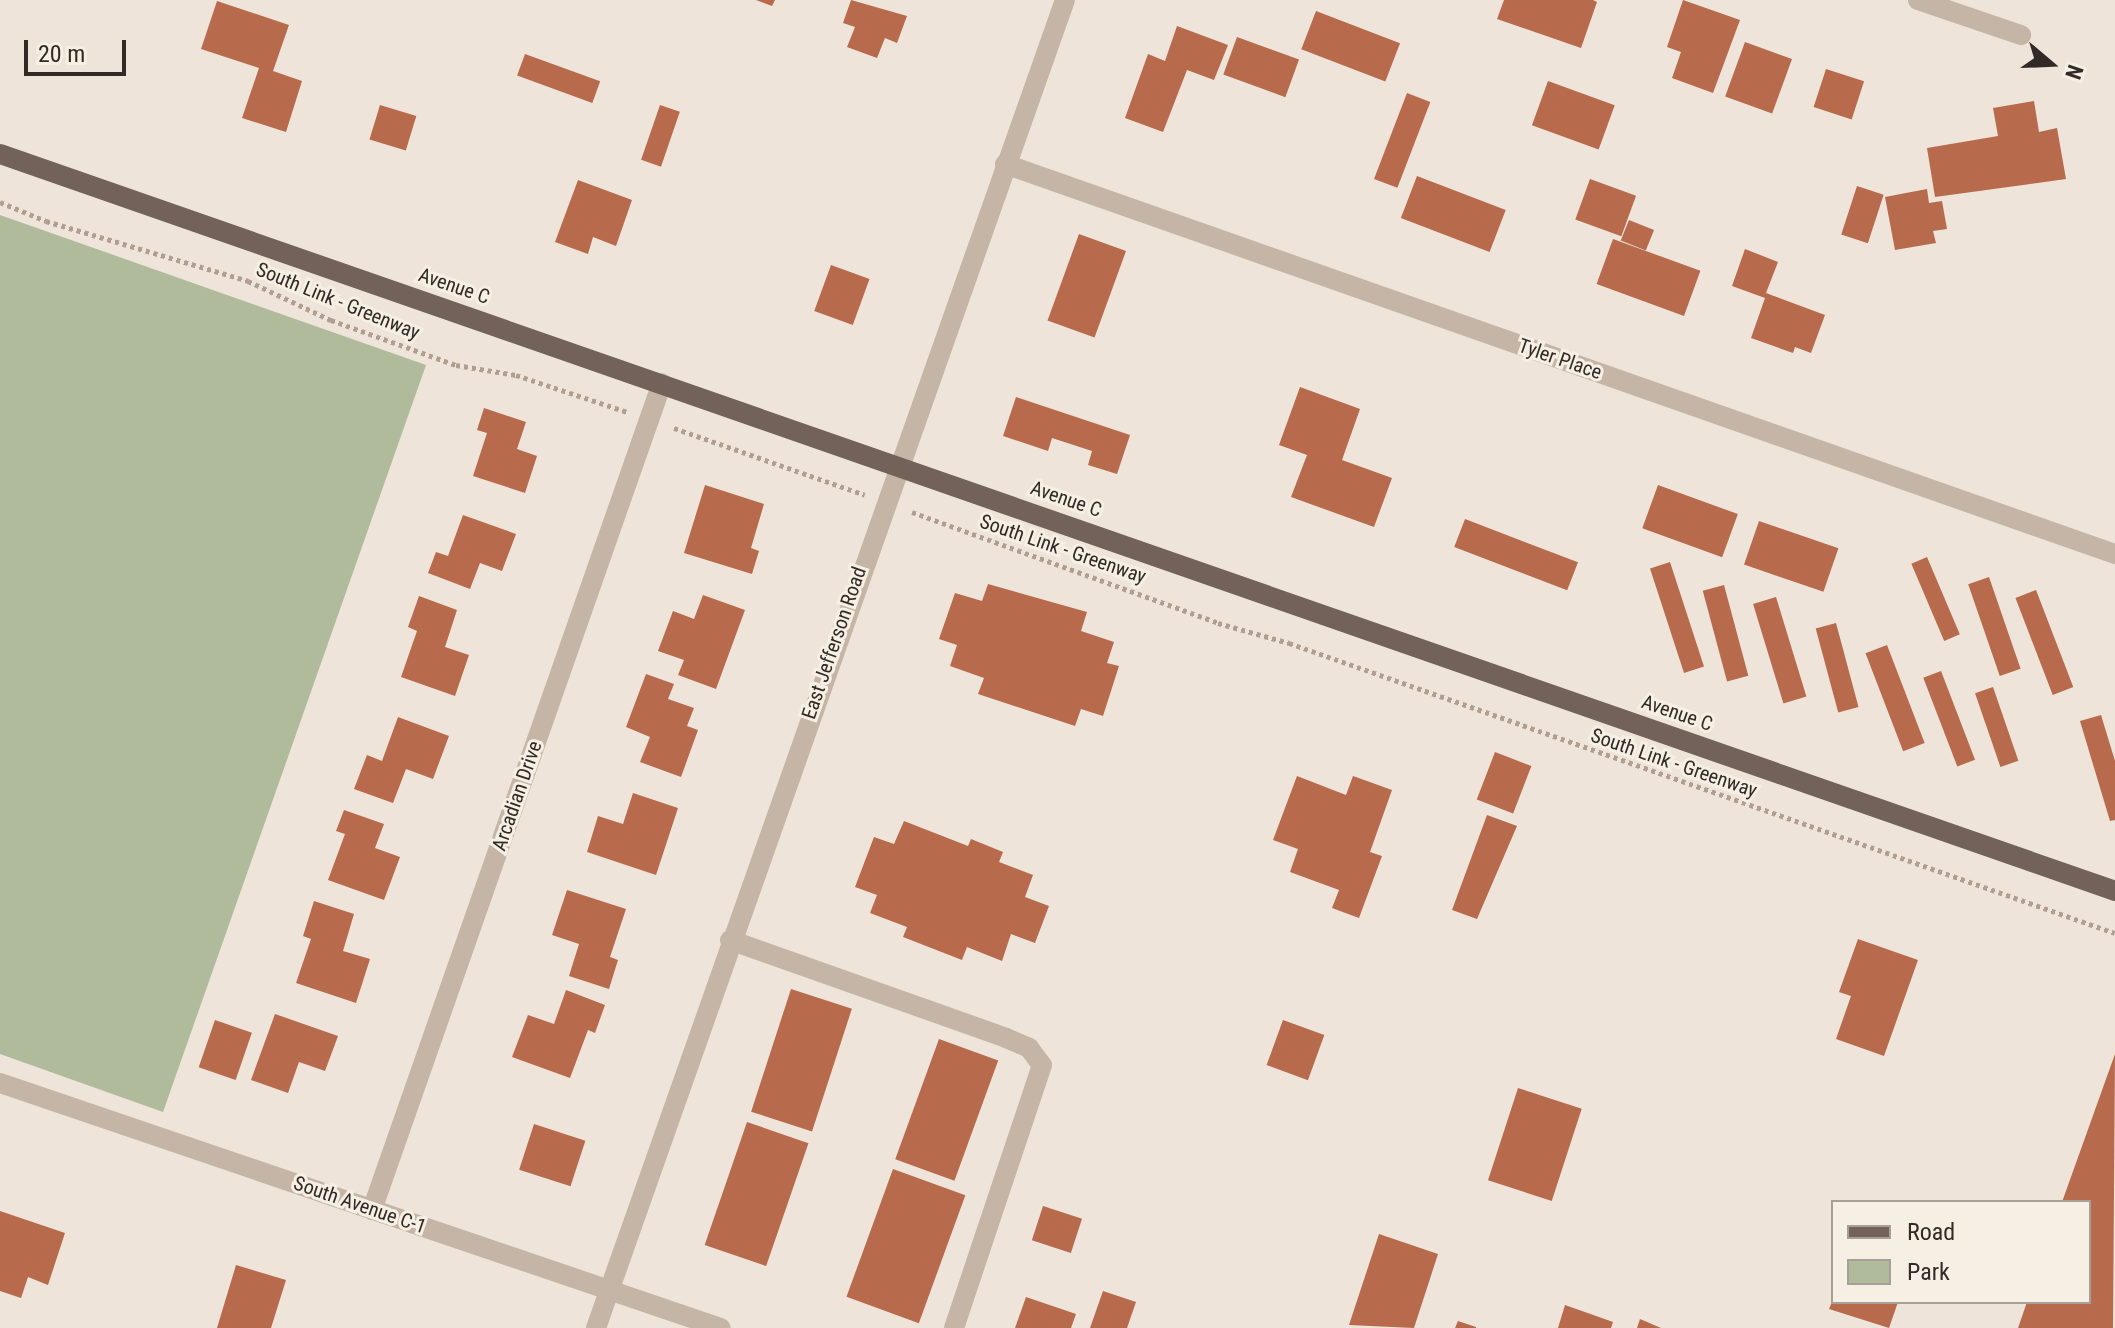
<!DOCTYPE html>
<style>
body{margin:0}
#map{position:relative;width:2115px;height:1328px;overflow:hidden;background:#eee4d9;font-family:"Roboto Condensed",sans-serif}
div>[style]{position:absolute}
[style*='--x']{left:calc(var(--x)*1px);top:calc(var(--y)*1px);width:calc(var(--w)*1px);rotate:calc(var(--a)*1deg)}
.green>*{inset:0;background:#afbb9b}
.building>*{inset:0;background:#b86a4d;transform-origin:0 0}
.path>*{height:5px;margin-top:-2.5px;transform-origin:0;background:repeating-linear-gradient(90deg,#b09f91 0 4px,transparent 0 8px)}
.minor>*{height:20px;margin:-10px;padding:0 10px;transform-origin:10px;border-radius:10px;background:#c4b5a6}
.major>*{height:20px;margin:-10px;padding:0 10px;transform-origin:10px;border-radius:10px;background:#726259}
span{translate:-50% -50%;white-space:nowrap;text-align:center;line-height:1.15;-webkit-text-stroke:6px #f6efe4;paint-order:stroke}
.street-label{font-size:20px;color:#312a26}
.legend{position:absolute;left:1831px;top:1200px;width:260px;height:104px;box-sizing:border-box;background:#f6efe4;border:2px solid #a7a098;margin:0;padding:10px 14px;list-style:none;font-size:24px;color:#312a26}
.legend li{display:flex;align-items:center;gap:16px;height:40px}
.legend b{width:40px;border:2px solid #a7a098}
.north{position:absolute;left:2011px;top:24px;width:80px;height:80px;-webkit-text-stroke:6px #f6efe4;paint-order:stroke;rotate:109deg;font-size:22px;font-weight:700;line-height:32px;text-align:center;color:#312a26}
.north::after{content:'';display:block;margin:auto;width:28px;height:36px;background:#312a26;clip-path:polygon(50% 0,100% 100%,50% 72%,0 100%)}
.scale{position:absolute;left:24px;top:40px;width:102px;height:36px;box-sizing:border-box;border:4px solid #312a26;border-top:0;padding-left:10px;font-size:24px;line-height:28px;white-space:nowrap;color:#312a26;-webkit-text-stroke:6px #f6efe4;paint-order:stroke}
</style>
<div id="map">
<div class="green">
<i style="clip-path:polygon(0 215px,426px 365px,163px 1112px,0 1054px)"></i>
</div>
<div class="building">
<i style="clip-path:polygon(756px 0,775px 0,772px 6px)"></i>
<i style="clip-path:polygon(851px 0,907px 16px,897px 43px,885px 38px,877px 58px,847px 47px,855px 27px,843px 23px)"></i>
<i style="clip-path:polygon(1504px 0,1593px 0,1597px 2px,1581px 48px,1497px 19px)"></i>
<i style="clip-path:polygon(1683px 0,1740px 20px,1713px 93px,1672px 78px,1681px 52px,1667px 47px)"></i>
<i style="clip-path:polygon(217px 1px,289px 25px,273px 71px,302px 81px,286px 132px,242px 118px,259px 68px,201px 49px)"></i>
<i style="left:1316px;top:11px;width:90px;height:41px;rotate:21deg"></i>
<i style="clip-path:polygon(1177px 26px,1228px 45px,1214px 80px,1187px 70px,1163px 132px,1125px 118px,1148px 54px,1165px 61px)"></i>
<i style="left:1237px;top:37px;width:66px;height:40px;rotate:20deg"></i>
<i style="left:1745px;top:42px;width:50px;height:58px;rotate:20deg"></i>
<i style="left:525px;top:54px;width:80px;height:23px;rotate:20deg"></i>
<i style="left:1826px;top:69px;width:40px;height:40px;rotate:18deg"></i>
<i style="left:1548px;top:81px;width:71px;height:47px;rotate:20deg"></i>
<i style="left:1407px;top:93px;width:25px;height:92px;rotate:21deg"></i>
<i style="clip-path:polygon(2034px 101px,2039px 132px,2057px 128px,2066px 179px,1935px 197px,1927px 148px,1998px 136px,1993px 108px)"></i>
<i style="left:380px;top:105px;width:38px;height:36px;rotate:17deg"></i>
<i style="left:660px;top:105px;width:21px;height:58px;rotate:19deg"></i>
<i style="left:1417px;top:176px;width:95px;height:45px;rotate:21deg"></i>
<i style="left:1590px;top:179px;width:49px;height:43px;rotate:20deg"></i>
<i style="clip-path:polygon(578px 180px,632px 200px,616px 246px,593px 237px,588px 254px,555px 242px)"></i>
<i style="left:1857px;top:186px;width:28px;height:51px;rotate:18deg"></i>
<i style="clip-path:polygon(1927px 189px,1929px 203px,1942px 201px,1947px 229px,1933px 231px,1936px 243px,1895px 250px,1885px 197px)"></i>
<i style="left:1629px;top:220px;width:27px;height:22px;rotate:22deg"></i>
<i style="left:1079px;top:234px;width:50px;height:92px;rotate:20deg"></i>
<i style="left:1613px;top:239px;width:93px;height:48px;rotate:20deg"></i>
<i style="clip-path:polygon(1745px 249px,1778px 262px,1766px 293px,1825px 315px,1811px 353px,1795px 347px,1793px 353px,1751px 338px,1765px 298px,1732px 286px)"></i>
<i style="left:831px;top:265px;width:41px;height:49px;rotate:20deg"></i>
<i style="clip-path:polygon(1300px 387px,1360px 409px,1342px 460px,1392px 478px,1374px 527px,1291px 497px,1307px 455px,1279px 445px)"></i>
<i style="clip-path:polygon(1016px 397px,1130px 435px,1117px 474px,1088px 465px,1092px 451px,1052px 438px,1048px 451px,1003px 436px)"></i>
<i style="clip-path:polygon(484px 408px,526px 422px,517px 449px,537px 456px,525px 493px,473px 476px,487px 433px,477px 430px)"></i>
<i style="clip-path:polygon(705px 485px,764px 504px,751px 548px,759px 551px,752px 574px,684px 553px)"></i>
<i style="left:1658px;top:485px;width:85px;height:46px;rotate:20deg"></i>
<i style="clip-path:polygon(463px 515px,516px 534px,502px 571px,480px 563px,470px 589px,428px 573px,436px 552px,448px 556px)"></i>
<i style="left:1465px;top:519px;width:121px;height:30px;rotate:21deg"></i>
<i style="left:1759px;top:521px;width:84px;height:46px;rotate:19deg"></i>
<i style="left:1927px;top:557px;width:84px;height:17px;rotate:67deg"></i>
<i style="left:1670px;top:562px;width:110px;height:21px;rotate:72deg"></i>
<i style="left:1989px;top:577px;width:97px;height:22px;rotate:71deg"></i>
<i style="clip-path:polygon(988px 584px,1087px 612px,1081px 631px,1114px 642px,1107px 663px,1119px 666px,1103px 716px,1081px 709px,1075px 726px,978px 694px,984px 678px,950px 666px,957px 645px,939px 639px,955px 593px,982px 601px)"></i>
<i style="left:1724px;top:585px;width:94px;height:22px;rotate:75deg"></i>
<i style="left:2036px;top:590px;width:104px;height:22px;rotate:69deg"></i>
<i style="clip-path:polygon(703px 595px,745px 610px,716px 689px,678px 675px,684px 660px,658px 651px,673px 611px,694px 619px)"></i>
<i style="clip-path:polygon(419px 596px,457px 610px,445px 647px,469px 655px,455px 696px,401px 677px,417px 631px,408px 627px)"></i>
<i style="left:1776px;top:597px;width:104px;height:24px;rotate:73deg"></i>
<i style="left:1836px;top:623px;width:87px;height:21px;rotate:75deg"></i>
<i style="left:1887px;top:645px;width:105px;height:23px;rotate:69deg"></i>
<i style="left:1941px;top:671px;width:95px;height:19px;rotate:69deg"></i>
<i style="clip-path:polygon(646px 674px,674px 684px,668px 699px,694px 708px,687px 726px,698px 730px,681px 777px,640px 762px,650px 737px,626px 727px)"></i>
<i style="left:1993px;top:687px;width:78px;height:19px;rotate:71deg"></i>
<i style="clip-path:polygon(2101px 715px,2115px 761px,2115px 820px,2110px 821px,2080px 721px)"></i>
<i style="clip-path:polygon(398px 717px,449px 736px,433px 779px,406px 769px,393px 803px,354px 789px,367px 755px,382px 761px)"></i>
<i style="left:1495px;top:752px;width:39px;height:51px;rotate:21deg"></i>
<i style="clip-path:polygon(1297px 776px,1346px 795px,1353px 776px,1392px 790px,1370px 852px,1382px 856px,1359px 918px,1332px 908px,1339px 890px,1290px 872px,1298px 849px,1273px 840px)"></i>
<i style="clip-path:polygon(633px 793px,678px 808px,656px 875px,587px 852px,598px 816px,623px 824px)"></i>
<i style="clip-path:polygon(344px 810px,384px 824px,375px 848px,400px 857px,384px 900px,328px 880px,345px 834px,336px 831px)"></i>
<i style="clip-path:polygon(1487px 815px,1517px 826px,1477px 919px,1452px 910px)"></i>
<i style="clip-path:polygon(904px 821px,968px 846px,971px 839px,1003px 852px,999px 862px,1033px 875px,1025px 897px,1049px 906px,1035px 943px,1011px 934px,1002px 961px,967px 947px,962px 960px,903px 937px,907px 927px,870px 913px,877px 895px,855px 887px,874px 837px,894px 844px)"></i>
<i style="clip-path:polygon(567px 890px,626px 909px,610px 957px,618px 960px,609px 989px,569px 976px,579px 944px,552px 935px)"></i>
<i style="clip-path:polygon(314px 901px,354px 914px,343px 951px,370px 959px,356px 1003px,296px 983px,311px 939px,303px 936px)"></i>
<i style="clip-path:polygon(1858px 939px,1918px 960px,1884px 1056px,1836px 1039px,1851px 996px,1839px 992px)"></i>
<i style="left:791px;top:989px;width:64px;height:129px;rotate:18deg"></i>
<i style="clip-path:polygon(566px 990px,605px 1005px,595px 1033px,588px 1030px,570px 1078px,512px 1057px,528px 1015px,554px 1024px)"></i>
<i style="clip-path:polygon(275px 1014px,338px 1036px,325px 1071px,299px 1062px,288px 1093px,251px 1080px)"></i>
<i style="left:215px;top:1020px;width:39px;height:50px;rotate:19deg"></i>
<i style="left:1283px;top:1020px;width:44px;height:48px;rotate:20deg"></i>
<i style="left:939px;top:1039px;width:63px;height:128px;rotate:20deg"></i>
<i style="clip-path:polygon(2115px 1054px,2113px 1328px,2018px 1328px,2027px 1302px,2089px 1302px,2089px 1202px,2062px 1202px)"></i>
<i style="left:1518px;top:1088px;width:67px;height:97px;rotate:18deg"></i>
<i style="left:747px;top:1122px;width:65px;height:130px;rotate:19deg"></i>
<i style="left:534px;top:1124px;width:54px;height:48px;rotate:18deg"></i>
<i style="left:893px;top:1169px;width:77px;height:136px;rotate:20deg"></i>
<i style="left:1043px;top:1206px;width:41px;height:36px;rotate:18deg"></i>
<i style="clip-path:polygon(0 1211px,65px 1233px,48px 1285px,28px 1277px,21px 1298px,0 1291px)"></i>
<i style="clip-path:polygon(1379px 1234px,1438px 1254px,1414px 1328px,1349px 1325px)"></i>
<i style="clip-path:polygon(236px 1265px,286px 1280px,271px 1328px,217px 1328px)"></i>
<i style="clip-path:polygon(1103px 1291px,1136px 1302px,1127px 1328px,1090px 1328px)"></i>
<i style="clip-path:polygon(1026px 1297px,1076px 1314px,1071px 1328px,1015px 1328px)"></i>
<i style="clip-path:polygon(1832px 1302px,1898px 1302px,1889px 1328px,1829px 1309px)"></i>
<i style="clip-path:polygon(1565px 1305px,1613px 1322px,1611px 1328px,1558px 1328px)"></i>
<i style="clip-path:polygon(1640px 1319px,1661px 1328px,1637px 1328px)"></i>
<i style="clip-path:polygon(1458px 1321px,1476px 1327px,1476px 1328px,1455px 1328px)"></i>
</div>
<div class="path">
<i style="--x:0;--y:202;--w:50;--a:22.4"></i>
<i style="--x:46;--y:221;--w:211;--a:16.5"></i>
<i style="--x:248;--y:281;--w:92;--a:25.2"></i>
<i style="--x:331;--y:320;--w:133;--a:19.8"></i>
<i style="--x:456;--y:365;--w:61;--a:9.5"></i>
<i style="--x:516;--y:375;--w:117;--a:18.4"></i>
<i style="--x:674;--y:428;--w:202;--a:19.3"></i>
<i style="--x:912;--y:512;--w:326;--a:19.9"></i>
<i style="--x:1218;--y:623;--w:74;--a:15.7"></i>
<i style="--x:1289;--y:643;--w:875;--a:19.35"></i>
</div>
<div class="minor">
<i style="--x:1918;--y:0;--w:109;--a:18.8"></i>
<i style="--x:1005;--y:164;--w:1177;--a:19.36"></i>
<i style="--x:730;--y:940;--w:293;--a:19.5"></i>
<i style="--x:1006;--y:1038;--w:25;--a:23"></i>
<i style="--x:1029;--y:1048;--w:21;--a:53"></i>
<i style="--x:1042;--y:1065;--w:277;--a:108.5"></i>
<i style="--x:0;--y:1083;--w:761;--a:18.77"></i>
<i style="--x:372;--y:1210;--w:876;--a:-70.68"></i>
<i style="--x:596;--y:1328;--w:1408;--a:-70.55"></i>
</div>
<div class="major">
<i style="--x:0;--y:154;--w:2240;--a:19.21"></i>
</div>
<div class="street-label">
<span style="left:454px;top:286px;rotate:19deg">Avenue C</span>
<span style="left:338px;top:301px;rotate:22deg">South Link - Greenway</span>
<span style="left:1560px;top:359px;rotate:19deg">Tyler Place</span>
<span style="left:1066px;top:499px;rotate:19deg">Avenue C</span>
<span style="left:1063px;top:549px;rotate:19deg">South Link - Greenway</span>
<span style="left:834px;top:643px;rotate:-71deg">East Jefferson Road</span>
<span style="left:1677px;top:713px;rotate:19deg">Avenue C</span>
<span style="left:1674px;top:763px;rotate:19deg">South Link - Greenway</span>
<span style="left:517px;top:796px;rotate:-71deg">Arcadian Drive</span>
<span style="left:360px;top:1205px;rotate:19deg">South Avenue C-1</span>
</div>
<ul class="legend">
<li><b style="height:10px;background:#726259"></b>Road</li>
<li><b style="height:22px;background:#afbb9b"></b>Park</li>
</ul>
<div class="north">N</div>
<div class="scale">20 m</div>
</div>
